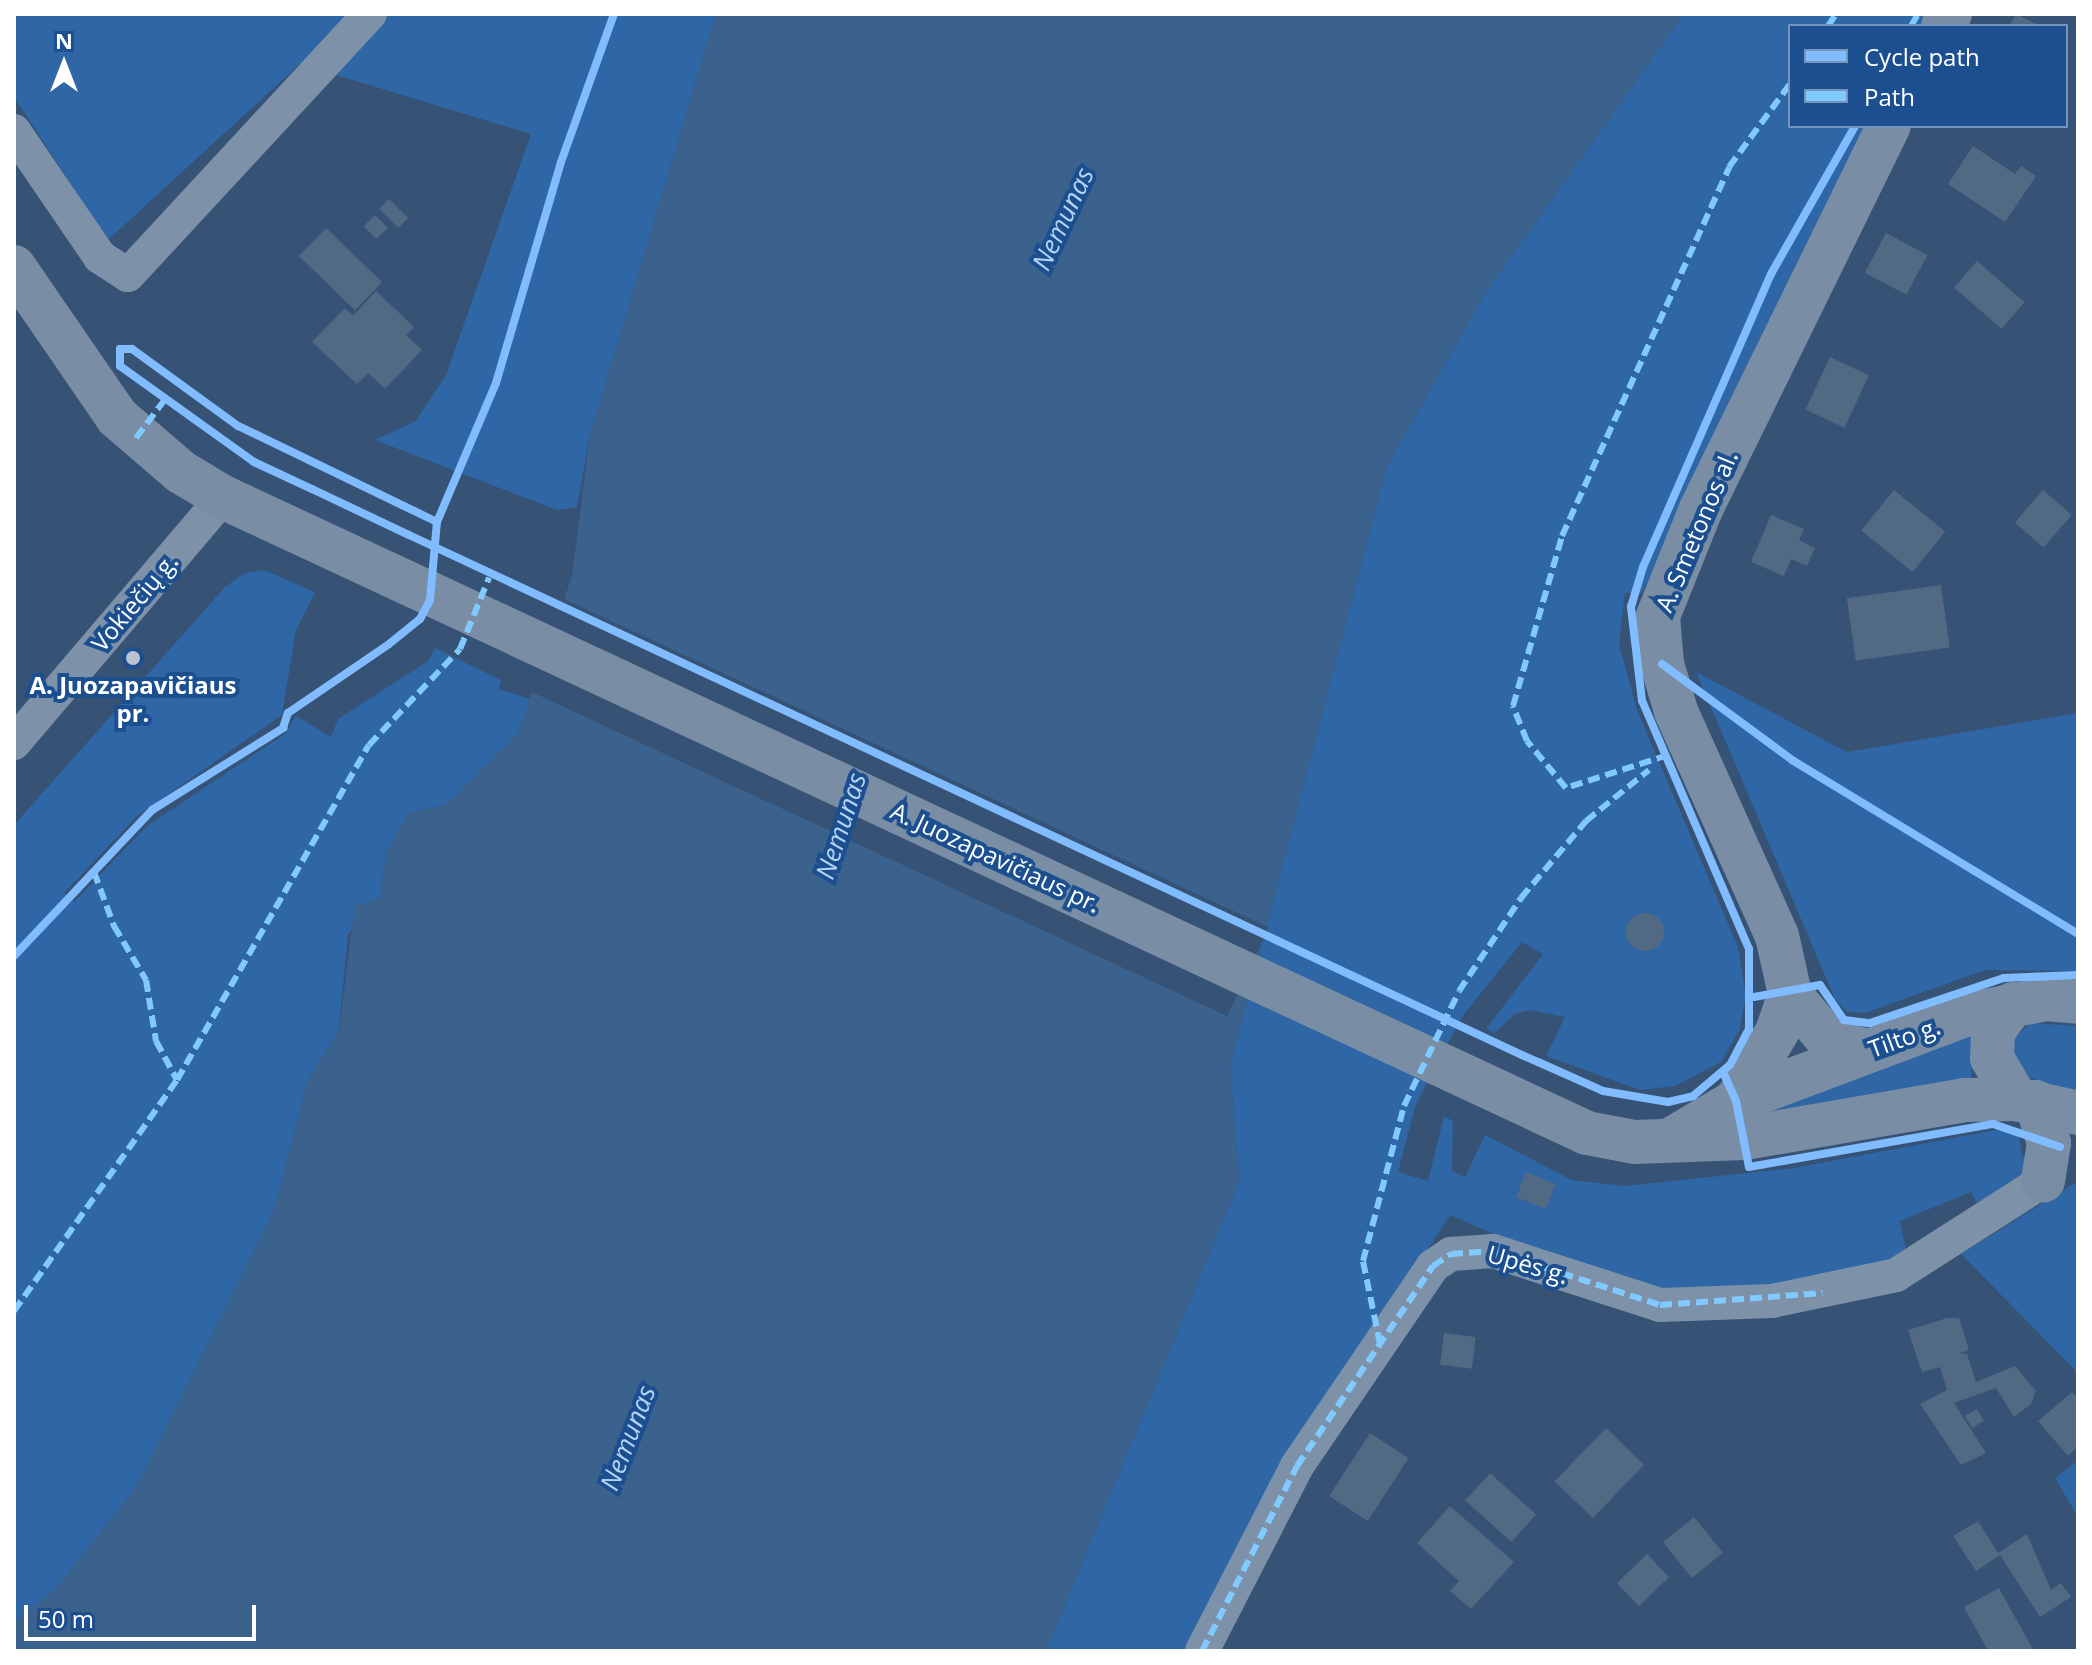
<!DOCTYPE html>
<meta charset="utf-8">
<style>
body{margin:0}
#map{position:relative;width:2092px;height:1665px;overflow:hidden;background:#365274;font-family:"Open Sans",sans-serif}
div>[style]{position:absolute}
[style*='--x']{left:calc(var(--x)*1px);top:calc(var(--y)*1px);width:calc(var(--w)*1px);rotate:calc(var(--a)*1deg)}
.green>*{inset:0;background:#2f66a5}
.water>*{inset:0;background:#3b618d}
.pier>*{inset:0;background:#365274;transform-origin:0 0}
.building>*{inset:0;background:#526984;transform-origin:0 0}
.round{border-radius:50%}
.street>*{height:34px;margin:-17px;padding:0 17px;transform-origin:17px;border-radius:17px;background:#7d92a8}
.secondary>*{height:44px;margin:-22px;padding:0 22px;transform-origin:22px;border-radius:22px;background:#798da4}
.quiet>*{height:6px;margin-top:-3px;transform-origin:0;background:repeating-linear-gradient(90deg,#80caff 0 12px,transparent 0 18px)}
.cycleway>*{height:8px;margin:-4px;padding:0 4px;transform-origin:4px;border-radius:4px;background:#80bcff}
.dots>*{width:22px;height:22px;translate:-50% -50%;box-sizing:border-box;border:4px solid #1b4f8f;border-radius:50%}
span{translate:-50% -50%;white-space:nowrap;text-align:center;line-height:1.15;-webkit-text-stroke:8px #1b4f8f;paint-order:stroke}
.street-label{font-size:24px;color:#fff}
.poi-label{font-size:24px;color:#fff;font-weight:700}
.water-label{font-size:26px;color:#b5d3f5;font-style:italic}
.frame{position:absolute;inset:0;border:16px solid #fff;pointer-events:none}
.legend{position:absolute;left:1788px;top:24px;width:280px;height:104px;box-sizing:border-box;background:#1b4f8f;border:2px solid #7695bc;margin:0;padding:10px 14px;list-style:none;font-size:24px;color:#fff}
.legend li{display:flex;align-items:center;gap:16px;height:40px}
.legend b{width:40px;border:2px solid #7695bc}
.north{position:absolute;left:24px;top:24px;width:80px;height:80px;-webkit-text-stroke:6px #1b4f8f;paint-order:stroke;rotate:0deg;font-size:22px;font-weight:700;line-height:32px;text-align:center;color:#fff}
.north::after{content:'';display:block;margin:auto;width:28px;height:36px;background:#fff;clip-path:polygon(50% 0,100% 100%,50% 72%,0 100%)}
.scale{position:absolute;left:24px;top:1605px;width:232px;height:36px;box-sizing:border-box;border:4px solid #fff;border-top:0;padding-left:10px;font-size:24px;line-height:28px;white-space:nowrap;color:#fff;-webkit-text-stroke:6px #1b4f8f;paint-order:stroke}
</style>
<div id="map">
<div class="green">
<i style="clip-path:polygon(14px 14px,716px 14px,590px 435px,577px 507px,557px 510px,375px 440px,416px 421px,446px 375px,531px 134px,300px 64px,108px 240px,14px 97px)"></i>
<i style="clip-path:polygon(1684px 14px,1933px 14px,1926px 26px,1790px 26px,1790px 126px,1871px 126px,1642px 593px,1625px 593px,1619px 644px,1637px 710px,1738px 947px,1746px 997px,1739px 1031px,1721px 1062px,1675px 1086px,1640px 1090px,1546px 1056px,1565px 1017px,1529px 1010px,1515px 1014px,1495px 1033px,1486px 1029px,1543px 954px,1522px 942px,1461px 1018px,1416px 1104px,1398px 1172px,1428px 1181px,1444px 1116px,1453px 1121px,1452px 1171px,1465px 1177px,1485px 1135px,1572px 1180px,1625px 1186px,1794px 1168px,1996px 1130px,2019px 1135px,2022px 1156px,2032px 1162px,2023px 1176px,1977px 1203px,1971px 1192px,1900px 1221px,1906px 1250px,1873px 1270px,1836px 1281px,1660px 1290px,1568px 1266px,1450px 1215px,1298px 1452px,1195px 1651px,1046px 1651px,1239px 1182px,1230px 1066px,1387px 466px,1486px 292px)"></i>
<i style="clip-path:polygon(264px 570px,315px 592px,296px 630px,282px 715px,137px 816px,64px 893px,74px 902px,148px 825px,285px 734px,296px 716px,331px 737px,338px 719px,428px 661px,435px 648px,501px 680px,499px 689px,530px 699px,518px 733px,486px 767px,446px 805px,409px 813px,386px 853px,380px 900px,348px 934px,339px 1030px,308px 1080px,274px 1210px,196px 1377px,136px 1487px,55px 1590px,14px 1622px,14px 825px,225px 587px,245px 573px)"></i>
<i style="clip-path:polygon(1696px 672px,1847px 752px,2078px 713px,2078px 971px,1985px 970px,1865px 1013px,1847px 1012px,1835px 999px)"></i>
<i style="clip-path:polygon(2031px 1023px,2078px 1026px,2078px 1094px,2016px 1073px,2012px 1040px)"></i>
<i style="clip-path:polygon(1973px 1033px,1971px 1080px,1800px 1116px,1760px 1109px)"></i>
<i style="clip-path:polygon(2078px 1181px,2078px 1373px,1961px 1254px)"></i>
<i style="clip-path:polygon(2078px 1460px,2078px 1517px,2055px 1478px)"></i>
</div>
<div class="water">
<i style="clip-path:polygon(716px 14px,1684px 14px,1486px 292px,1387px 466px,1230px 1066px,1239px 1182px,1046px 1651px,14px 1651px,14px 1622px,55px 1590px,136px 1487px,274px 1210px,308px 1080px,339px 1030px,355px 905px,380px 899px,386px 853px,409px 813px,446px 805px,518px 733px,572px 576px,590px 435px)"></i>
</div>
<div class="pier">
<i style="left:560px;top:597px;width:782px;height:98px;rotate:25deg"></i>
</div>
<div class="building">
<i style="clip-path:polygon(2016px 14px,2041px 26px,2009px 26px)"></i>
<i style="clip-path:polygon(1973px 146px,2015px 174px,2021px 166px,2036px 176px,2005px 222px,1948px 184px)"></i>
<i style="left:389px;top:199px;width:27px;height:14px;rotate:45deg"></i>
<i style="left:375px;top:215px;width:18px;height:16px;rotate:45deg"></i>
<i style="left:326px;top:228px;width:78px;height:39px;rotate:44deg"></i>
<i style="left:1886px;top:233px;width:47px;height:45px;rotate:28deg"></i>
<i style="left:1977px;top:261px;width:63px;height:35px;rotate:41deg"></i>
<i style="clip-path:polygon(376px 291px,414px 327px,406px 335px,422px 350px,385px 389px,368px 373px,357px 384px,312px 342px,345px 308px,353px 316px)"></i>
<i style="left:1830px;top:357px;width:43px;height:58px;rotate:25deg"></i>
<i style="left:1894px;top:490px;width:66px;height:52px;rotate:39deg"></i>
<i style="left:2043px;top:490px;width:38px;height:43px;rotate:41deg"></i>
<i style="clip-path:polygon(1771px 515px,1804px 529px,1799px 540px,1815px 548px,1807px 566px,1791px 559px,1784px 576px,1751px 562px)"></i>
<i style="left:1941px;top:585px;width:63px;height:95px;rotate:82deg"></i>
<i class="round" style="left:1626px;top:913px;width:38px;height:38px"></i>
<i style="left:1526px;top:1172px;width:32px;height:27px;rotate:22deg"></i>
<i style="clip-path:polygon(1947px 1318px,1959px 1318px,1969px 1350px,1959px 1353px,1967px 1354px,1976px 1382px,2015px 1366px,2036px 1391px,2031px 1404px,2014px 1417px,1996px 1388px,1954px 1403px,1986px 1453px,1961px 1465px,1920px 1404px,1947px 1390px,1940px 1367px,1922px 1372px,1908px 1330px)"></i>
<i style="left:1444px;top:1333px;width:32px;height:32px;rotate:7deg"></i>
<i style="clip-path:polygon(2072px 1392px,2078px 1399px,2078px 1447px,2068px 1456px,2038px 1421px)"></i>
<i style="left:1977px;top:1409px;width:14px;height:14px;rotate:60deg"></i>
<i style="left:1606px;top:1428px;width:53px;height:74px;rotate:44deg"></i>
<i style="left:1370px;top:1433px;width:46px;height:75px;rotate:33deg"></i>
<i style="left:1490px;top:1473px;width:62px;height:37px;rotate:42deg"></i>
<i style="clip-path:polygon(1450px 1506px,1514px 1562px,1471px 1609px,1450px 1591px,1459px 1581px,1417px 1543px)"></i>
<i style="left:1694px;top:1517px;width:46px;height:40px;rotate:51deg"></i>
<i style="clip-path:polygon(1978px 1521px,1998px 1553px,2027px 1534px,2051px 1590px,2061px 1583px,2071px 1597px,2040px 1617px,2000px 1555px,1976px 1571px,1953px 1536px)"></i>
<i style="left:1647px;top:1554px;width:32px;height:42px;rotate:46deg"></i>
<i style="clip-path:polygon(1999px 1588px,2034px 1651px,1988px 1651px,1964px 1607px)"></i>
</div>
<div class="street">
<i style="--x:14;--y:131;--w:153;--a:55.7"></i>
<i style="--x:100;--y:257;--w:33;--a:33"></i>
<i style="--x:128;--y:275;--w:356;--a:-47.2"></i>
<i style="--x:14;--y:743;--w:323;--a:-49.6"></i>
<i style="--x:1202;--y:1651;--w:208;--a:-62.8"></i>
<i style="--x:1297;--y:1466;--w:242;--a:-55.8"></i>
<i style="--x:1433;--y:1266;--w:22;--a:-34"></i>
<i style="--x:1451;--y:1254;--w:42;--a:-4.1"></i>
<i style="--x:1493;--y:1251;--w:176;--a:17.9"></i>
<i style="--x:1660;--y:1305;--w:112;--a:-2"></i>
<i style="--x:1772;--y:1301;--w:127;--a:-11.8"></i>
<i style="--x:1896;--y:1275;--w:174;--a:-32.6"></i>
</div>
<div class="secondary">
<i style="--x:1943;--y:26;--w:14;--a:-60"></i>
<i style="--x:14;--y:267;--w:182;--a:55.5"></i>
<i style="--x:117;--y:417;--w:84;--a:40.7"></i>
<i style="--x:181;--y:472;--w:49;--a:30.8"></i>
<i style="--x:223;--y:497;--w:1505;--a:25"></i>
<i style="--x:1587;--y:1133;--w:49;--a:10.6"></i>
<i style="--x:1635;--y:1142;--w:110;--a:-2.1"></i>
<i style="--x:1745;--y:1138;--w:222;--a:-9.8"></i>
<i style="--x:1964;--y:1100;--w:52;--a:-1.1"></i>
<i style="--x:2016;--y:1099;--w:64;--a:12.7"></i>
<i style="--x:2013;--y:1004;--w:34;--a:126"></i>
<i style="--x:1993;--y:1032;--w:26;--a:92"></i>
<i style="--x:1992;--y:1058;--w:48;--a:59.7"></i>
<i style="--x:1865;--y:1050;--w:37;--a:-166"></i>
<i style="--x:1829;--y:1041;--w:61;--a:-129.7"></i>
<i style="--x:1790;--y:994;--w:59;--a:-102.6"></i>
<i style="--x:1777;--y:936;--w:247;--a:-114.2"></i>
<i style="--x:1676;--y:711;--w:49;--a:-106.6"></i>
<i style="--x:1662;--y:664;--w:48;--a:-94.8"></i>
<i style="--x:1658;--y:616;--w:115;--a:-68.1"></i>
<i style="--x:1701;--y:509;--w:427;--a:-63.9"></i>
<i style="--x:1736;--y:1101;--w:80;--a:-59.3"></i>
<i style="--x:1777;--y:1032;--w:40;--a:-71.1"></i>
<i style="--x:2036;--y:1102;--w:43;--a:72.4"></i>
<i style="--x:2049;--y:1143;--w:38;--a:99"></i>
<i style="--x:1672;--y:1139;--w:74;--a:-30.7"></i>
<i style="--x:1736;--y:1101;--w:245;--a:-20.6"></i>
<i style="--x:1965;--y:1015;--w:83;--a:-11.2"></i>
<i style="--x:2046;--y:999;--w:32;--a:5"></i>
</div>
<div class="quiet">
<i style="--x:1828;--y:26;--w:14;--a:-56"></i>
<i style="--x:1911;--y:26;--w:14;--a:-60"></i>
<i style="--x:136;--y:438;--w:50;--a:-53.1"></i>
<i style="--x:1668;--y:755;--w:107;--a:162.1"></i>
<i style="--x:1566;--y:788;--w:61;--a:-129.7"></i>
<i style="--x:1527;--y:741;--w:38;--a:-112"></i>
<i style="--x:1513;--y:706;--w:177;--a:-73.9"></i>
<i style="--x:1562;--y:536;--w:405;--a:-65.6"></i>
<i style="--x:1729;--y:167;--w:103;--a:-53.7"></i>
<i style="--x:94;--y:872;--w:58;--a:69.7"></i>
<i style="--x:114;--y:926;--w:63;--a:59.3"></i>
<i style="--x:146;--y:980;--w:62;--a:80.7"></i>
<i style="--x:156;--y:1041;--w:44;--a:61.7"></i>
<i style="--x:14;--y:1311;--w:283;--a:-54.8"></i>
<i style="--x:177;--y:1080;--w:386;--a:-60.2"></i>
<i style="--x:369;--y:745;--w:132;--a:-46.5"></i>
<i style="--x:460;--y:649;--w:77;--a:-67.8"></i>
<i style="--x:1380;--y:1344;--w:85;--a:-101.6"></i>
<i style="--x:1363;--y:1261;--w:160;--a:-75.2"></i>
<i style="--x:1404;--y:1106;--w:127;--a:-64.4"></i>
<i style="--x:1459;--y:991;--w:112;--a:-56.3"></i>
<i style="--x:1521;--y:898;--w:101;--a:-49.8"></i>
<i style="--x:1586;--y:821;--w:81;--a:-39"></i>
<i style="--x:1202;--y:1651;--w:208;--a:-62.8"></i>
<i style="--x:1297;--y:1466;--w:242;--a:-55.8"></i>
<i style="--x:1433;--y:1266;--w:22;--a:-34"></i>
<i style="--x:1451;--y:1254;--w:42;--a:-4.1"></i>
<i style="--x:1493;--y:1251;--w:176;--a:17.9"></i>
<i style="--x:1660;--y:1305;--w:163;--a:-4.2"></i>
</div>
<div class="cycleway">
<i style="--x:437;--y:522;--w:151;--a:-67"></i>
<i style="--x:496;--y:383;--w:230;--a:-73.6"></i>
<i style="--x:561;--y:162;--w:157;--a:-70.3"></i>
<i style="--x:1662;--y:664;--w:162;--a:36.4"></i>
<i style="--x:1792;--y:760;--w:335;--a:31.3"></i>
<i style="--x:14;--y:956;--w:201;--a:-46.6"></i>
<i style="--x:152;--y:810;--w:155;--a:-32"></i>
<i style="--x:283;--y:728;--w:16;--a:-72"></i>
<i style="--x:288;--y:713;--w:122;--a:-34.3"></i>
<i style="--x:389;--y:644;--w:40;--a:-39"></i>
<i style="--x:420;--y:619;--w:21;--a:-62"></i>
<i style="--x:430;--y:600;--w:78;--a:-84.9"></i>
<i style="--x:437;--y:522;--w:221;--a:-154.2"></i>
<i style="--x:238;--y:426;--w:131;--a:-144"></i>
<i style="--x:132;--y:349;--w:12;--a:180"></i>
<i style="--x:120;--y:349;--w:17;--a:90"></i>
<i style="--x:120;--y:366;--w:165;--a:35.6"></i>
<i style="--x:254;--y:462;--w:64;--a:25"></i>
<i style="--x:312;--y:489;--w:107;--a:25.4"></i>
<i style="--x:409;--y:535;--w:1228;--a:25.04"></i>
<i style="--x:1522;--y:1055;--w:17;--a:24"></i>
<i style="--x:1538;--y:1062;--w:71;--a:24"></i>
<i style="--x:1603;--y:1091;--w:66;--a:9.6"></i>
<i style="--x:1668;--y:1102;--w:26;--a:-13"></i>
<i style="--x:1693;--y:1096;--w:48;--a:-40"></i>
<i style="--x:1730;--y:1065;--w:41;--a:-62.2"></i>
<i style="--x:1749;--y:1029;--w:80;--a:-90"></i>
<i style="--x:1749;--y:949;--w:270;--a:-113.3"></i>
<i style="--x:1642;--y:701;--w:95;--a:-96.7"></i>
<i style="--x:1631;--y:607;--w:42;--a:-73.3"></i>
<i style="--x:1643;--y:567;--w:320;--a:-66.4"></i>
<i style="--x:1771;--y:274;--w:170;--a:-60.4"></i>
<i style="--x:1754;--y:997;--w:67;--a:-10.3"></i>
<i style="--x:1820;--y:985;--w:42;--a:55.6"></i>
<i style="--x:1844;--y:1020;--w:26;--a:7"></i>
<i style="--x:1870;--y:1023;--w:141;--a:-18.6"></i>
<i style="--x:2004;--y:978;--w:74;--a:-2.3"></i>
<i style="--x:1723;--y:1072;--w:32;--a:66"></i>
<i style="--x:1736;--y:1101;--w:67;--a:78.9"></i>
<i style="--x:1749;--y:1167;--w:248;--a:-10"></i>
<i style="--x:1993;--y:1124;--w:71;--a:18.9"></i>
</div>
<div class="dots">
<i style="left:133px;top:658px;background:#b9c2ce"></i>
</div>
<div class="street-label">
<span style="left:1696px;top:531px;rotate:-67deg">A. Smetonos al.</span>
<span style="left:134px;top:602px;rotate:-50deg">Vokiečių g.</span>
<span style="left:996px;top:857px;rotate:25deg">A. Juozapavičiaus pr.</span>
<span style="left:1904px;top:1037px;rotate:-20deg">Tilto g.</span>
<span style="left:1528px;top:1264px;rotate:16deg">Upės g.</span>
</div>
<div class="poi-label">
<span style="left:133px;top:699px">A. Juozapavičiaus<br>pr.</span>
</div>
<div class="water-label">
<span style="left:1063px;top:219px;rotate:-65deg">Nemunas</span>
<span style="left:841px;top:826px;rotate:-72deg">Nemunas</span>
<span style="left:628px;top:1438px;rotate:-69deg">Nemunas</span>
</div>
<div class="frame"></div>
<ul class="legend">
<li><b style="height:10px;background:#80bcff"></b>Cycle path</li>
<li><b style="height:10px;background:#80caff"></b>Path</li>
</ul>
<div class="north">N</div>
<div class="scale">50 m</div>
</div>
